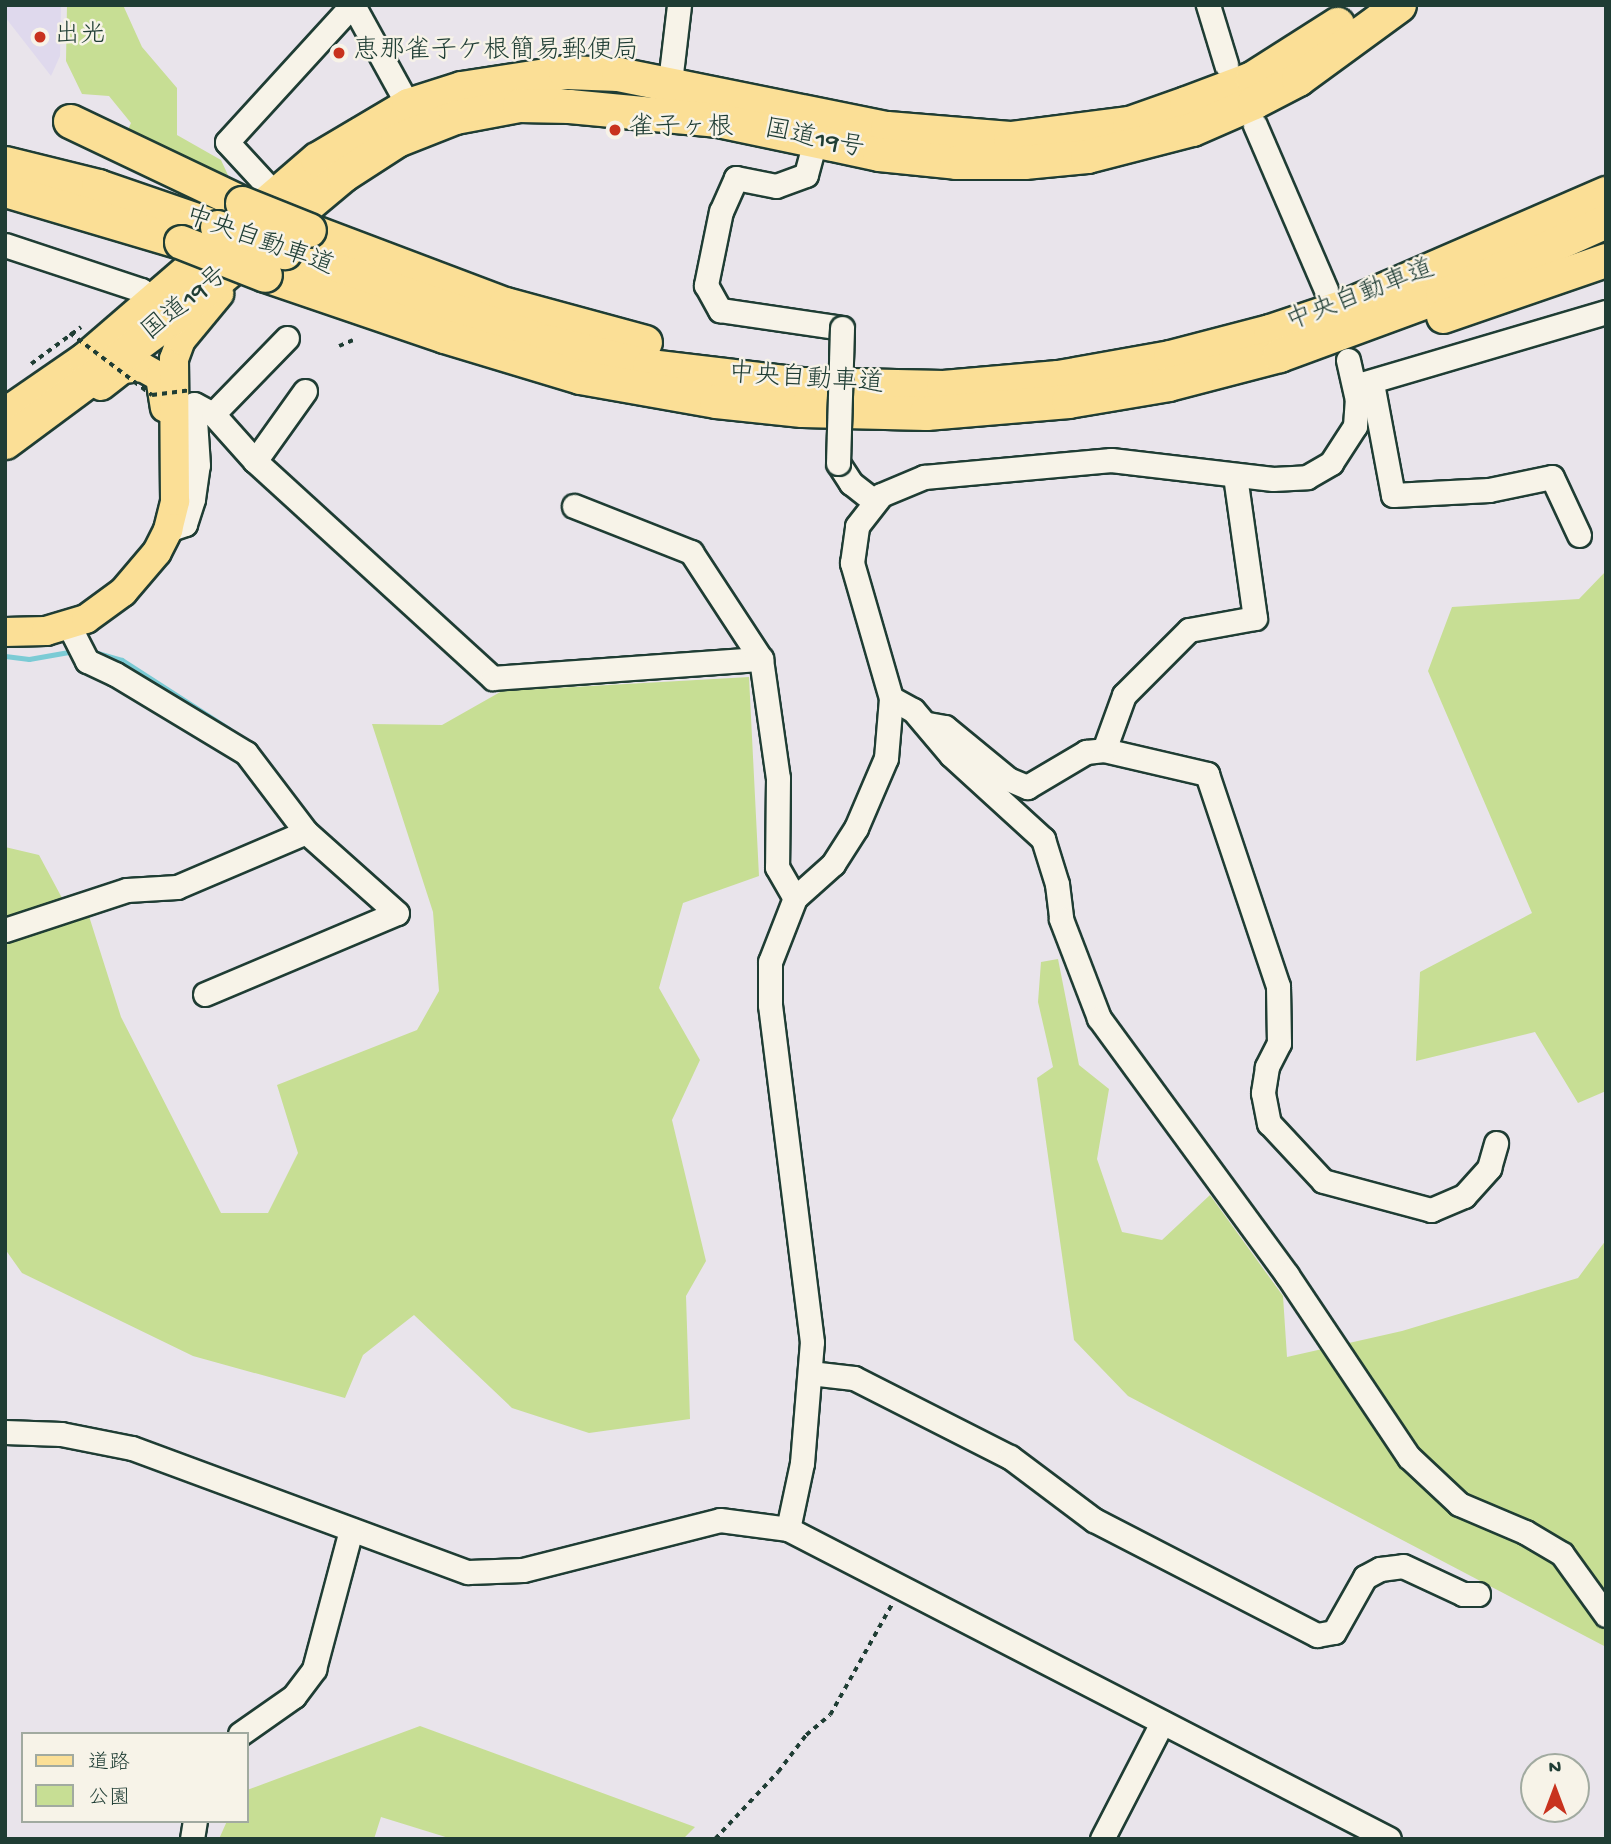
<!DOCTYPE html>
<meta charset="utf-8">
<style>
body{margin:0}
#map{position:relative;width:1611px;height:1844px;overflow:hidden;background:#e9e4eb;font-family:"Gochi Hand","Klee One",sans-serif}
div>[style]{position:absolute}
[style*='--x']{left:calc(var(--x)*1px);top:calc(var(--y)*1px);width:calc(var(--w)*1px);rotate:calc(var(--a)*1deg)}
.built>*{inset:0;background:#dfd9ed}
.green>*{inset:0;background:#c7de94}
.stream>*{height:5px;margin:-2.5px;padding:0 2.5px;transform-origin:2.5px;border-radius:2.5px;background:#7bcbd5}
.path>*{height:3.5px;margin-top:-1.75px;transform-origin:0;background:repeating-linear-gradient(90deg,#1f3d34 0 5px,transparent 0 10px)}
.roads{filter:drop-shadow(2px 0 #1f3d34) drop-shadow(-2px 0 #1f3d34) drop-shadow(0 2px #1f3d34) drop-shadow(0 -2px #1f3d34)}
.minor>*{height:23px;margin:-11.5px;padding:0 11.5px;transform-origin:11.5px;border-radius:11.5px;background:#f7f3e8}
.major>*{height:28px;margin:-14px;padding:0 14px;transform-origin:14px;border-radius:14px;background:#fbdf96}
.highway>*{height:33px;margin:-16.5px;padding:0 16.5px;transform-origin:16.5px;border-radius:16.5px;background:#fbdf96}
.path-bridge>*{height:3.5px;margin-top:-1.75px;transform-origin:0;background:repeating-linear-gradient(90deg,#1f3d34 0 5px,transparent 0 10px)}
.bridges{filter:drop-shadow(2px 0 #1f3d34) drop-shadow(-2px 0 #1f3d34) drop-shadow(0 2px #1f3d34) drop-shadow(0 -2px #1f3d34)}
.minor-bridge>*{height:23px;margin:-11.5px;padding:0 11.5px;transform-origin:11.5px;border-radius:11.5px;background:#f7f3e8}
.highway-bridge>*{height:33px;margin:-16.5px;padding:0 16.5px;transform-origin:16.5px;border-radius:16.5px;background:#fbdf96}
.dots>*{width:19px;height:19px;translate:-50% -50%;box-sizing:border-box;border:4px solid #f7f3e8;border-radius:50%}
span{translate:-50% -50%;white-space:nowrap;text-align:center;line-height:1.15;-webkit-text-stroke:5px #f7f3e8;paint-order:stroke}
.poi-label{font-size:26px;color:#1f3d34}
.left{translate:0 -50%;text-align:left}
.street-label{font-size:26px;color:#1f3d34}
.frame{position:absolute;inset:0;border:7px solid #1f3d34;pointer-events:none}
.legend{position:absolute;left:21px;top:1732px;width:228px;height:91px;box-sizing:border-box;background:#f7f3e8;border:2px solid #a1aaa0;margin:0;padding:9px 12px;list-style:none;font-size:21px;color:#1f3d34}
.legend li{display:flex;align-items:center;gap:14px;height:35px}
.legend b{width:35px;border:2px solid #a1aaa0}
.north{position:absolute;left:1520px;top:1753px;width:70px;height:70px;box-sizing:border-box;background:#f7f3e8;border:2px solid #a1aaa0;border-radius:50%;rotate:0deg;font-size:19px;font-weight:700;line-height:28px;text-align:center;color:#1f3d34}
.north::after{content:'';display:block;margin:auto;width:24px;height:32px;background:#c8321e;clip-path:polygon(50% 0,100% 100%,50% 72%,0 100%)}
</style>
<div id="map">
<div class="built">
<i style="clip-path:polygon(5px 5px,61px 5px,60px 56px,51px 76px,5px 17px)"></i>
</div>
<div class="green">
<i style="clip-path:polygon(67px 5px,123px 5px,142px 47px,177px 88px,177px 135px,221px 160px,233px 186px,126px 134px,131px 123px,109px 96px,82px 94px,66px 61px)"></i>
<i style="clip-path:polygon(1606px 571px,1606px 1091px,1578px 1103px,1535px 1032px,1416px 1061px,1420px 972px,1532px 913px,1428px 671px,1452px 607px,1579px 599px)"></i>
<i style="clip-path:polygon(749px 677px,759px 876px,683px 903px,659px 988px,700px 1060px,672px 1120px,706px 1261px,686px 1296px,690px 1419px,589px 1433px,512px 1408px,414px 1315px,363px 1355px,345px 1398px,193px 1356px,22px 1273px,5px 1249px,5px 847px,39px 855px,62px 898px,88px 913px,121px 1017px,221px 1213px,268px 1213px,298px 1153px,277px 1085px,417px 1030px,439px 991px,433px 912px,372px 724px,442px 725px,502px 691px)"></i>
<i style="clip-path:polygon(1058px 959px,1079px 1065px,1109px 1089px,1097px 1159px,1122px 1232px,1162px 1240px,1210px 1195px,1283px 1296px,1287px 1357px,1402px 1331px,1578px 1278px,1606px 1240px,1606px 1647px,1128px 1396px,1074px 1340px,1037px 1078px,1053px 1067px,1038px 1002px,1041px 962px)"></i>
<i style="clip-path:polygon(420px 1726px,695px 1827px,683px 1839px,452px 1839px,381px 1817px,374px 1839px,219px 1839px,227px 1821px,247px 1821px,247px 1790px)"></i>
</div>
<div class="stream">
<i style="--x:87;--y:650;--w:36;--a:16"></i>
<i style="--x:122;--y:660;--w:127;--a:32.8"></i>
<i style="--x:5;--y:656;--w:24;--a:7"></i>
<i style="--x:29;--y:659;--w:46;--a:-10.1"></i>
</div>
<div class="path">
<i style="--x:339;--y:346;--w:15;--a:-23"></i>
<i style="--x:31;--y:364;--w:62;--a:-36.5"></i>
<i style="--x:715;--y:1839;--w:92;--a:-46.8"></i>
<i style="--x:778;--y:1772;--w:46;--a:-52.9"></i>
<i style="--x:806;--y:1735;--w:31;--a:-40"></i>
<i style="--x:830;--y:1715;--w:127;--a:-60.8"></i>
</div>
<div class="roads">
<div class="minor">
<i style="--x:353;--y:5;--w:127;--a:61.2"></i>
<i style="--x:1208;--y:5;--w:62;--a:73"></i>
<i style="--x:670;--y:82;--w:78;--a:-83.3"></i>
<i style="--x:1255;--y:125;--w:180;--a:66.7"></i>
<i style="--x:815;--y:141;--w:35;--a:105"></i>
<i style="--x:806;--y:175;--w:32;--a:160"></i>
<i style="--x:776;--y:186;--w:41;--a:-168.7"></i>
<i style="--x:736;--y:178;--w:36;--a:114"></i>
<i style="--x:721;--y:211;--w:76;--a:101.5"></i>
<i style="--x:706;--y:285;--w:29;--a:61"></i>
<i style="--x:720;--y:310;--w:123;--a:8.4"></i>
<i style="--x:274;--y:193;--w:69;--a:-132.7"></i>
<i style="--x:227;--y:142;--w:185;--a:-47.6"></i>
<i style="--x:5;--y:245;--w:143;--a:18.3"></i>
<i style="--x:141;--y:290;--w:15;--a:37"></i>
<i style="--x:1372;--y:383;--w:114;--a:79.4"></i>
<i style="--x:1393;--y:495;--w:96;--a:-3"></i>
<i style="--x:1489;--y:490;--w:64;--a:-11.7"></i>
<i style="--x:1552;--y:477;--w:64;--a:65"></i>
<i style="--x:1358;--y:385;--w:259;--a:-16.4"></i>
<i style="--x:213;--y:414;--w:106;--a:-45.8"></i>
<i style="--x:255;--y:461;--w:322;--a:42.4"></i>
<i style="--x:493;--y:678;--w:269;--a:-4.1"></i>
<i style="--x:838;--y:463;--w:24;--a:57"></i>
<i style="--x:851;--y:483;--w:29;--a:38"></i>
<i style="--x:574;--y:506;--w:126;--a:21.5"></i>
<i style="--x:691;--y:552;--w:128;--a:56.8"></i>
<i style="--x:761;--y:659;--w:120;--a:81.9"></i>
<i style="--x:778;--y:778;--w:89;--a:90.6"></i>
<i style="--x:777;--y:867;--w:36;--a:60"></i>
<i style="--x:168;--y:530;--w:18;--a:-19"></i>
<i style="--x:185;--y:524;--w:26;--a:-72"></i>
<i style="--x:193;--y:499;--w:34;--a:-82"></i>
<i style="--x:198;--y:465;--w:61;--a:-93.8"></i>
<i style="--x:194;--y:404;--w:21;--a:28"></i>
<i style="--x:213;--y:414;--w:63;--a:48.2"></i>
<i style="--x:255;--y:461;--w:86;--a:-54.5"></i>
<i style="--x:891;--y:698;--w:25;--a:29"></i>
<i style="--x:913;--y:710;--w:59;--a:49.8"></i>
<i style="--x:951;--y:755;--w:125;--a:42.4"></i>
<i style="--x:1043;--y:839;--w:47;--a:72.7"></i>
<i style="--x:1057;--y:884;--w:35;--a:83"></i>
<i style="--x:1061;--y:919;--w:106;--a:69"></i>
<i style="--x:1099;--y:1018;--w:318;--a:53.8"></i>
<i style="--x:1287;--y:1275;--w:219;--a:56.2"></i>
<i style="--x:1409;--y:1457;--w:69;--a:43.2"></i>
<i style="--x:1459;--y:1504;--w:72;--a:23"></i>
<i style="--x:1525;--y:1532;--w:43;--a:30.7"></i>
<i style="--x:1562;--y:1554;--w:75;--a:54.2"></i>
<i style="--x:928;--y:724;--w:17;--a:10"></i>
<i style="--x:945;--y:727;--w:82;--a:39.5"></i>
<i style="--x:1008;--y:779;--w:21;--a:23"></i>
<i style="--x:1027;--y:787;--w:69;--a:-30.7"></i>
<i style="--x:1086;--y:752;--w:18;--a:-6"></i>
<i style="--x:1104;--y:750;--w:106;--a:13.1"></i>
<i style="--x:1207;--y:774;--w:224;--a:71.5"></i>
<i style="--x:1278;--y:986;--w:57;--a:89"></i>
<i style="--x:1279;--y:1043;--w:27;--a:117"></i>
<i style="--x:1267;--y:1067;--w:26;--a:99"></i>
<i style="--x:1263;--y:1093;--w:31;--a:79"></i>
<i style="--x:1269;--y:1123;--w:79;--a:47"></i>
<i style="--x:1323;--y:1181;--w:112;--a:15"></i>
<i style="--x:1431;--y:1210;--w:36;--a:-23"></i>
<i style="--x:1464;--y:1196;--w:38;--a:-48"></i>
<i style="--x:1489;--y:1168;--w:26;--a:-74"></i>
<i style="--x:1104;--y:750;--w:59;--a:-70"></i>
<i style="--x:1124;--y:695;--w:92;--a:-45"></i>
<i style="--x:1189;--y:630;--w:67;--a:-10.3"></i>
<i style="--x:1255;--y:618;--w:144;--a:-98"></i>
<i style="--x:5;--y:930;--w:128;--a:-18.2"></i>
<i style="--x:127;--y:890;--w:50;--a:-3.4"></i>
<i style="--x:177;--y:887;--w:140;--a:-23.1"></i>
<i style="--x:306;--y:832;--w:99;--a:-127.2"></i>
<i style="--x:246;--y:753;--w:153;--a:-148.9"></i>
<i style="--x:115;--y:674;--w:31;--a:-155"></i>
<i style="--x:87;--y:661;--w:38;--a:-117"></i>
<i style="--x:205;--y:994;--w:208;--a:-22.9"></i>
<i style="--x:397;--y:913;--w:122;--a:-138.3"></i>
<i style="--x:810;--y:1373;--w:44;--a:6.5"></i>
<i style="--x:854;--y:1378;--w:175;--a:26.9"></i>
<i style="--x:1010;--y:1457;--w:105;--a:36.9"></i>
<i style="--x:1094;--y:1520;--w:251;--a:27.3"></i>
<i style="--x:1317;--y:1635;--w:17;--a:-10"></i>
<i style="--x:1334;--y:1632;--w:63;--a:-60.6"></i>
<i style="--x:1365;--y:1577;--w:17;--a:-28"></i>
<i style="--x:1380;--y:1569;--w:23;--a:-7"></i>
<i style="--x:1403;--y:1566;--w:66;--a:25"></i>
<i style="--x:1463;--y:1594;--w:15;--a:0"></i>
<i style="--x:5;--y:1432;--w:56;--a:2"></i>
<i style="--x:61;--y:1434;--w:72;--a:11.2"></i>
<i style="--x:132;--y:1448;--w:358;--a:20.3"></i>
<i style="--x:468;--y:1572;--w:55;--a:-2.1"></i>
<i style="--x:523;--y:1570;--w:203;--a:-14.2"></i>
<i style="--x:720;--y:1520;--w:69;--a:7.5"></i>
<i style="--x:788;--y:1529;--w:676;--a:27.28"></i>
<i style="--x:788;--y:1529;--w:67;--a:-78"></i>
<i style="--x:802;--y:1463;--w:121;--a:-85.3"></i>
<i style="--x:812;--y:1342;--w:340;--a:-97.1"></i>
<i style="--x:770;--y:1005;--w:43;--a:-90"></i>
<i style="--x:770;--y:962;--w:69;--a:-68.7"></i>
<i style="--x:795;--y:898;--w:51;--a:-41.8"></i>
<i style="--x:833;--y:864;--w:43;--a:-57.4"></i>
<i style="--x:856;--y:828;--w:76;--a:-66.8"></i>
<i style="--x:886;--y:758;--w:60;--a:-85.2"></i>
<i style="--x:891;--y:698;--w:141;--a:-106.1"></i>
<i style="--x:852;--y:563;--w:37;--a:-82"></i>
<i style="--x:857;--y:526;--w:39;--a:-52"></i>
<i style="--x:881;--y:495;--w:47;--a:-22.7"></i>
<i style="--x:924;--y:477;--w:188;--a:-5.2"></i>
<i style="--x:1111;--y:460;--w:163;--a:6.7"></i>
<i style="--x:1273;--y:479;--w:34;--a:-3"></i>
<i style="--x:1307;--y:477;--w:28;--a:-30"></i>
<i style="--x:1331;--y:463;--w:44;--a:-57"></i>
<i style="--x:1355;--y:426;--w:26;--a:-86"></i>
<i style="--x:1357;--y:400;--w:41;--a:-102.7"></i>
<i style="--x:240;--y:1734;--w:66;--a:-35.1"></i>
<i style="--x:294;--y:1696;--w:34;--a:-53"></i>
<i style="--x:314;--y:1669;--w:144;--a:-75.1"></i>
<i style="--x:192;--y:1839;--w:18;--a:-81"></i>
<i style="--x:1102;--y:1839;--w:131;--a:-62.7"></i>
</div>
<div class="major">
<i style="--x:101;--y:386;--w:28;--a:-38"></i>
<i style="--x:123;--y:369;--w:19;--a:-6"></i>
<i style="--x:142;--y:367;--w:21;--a:29"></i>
<i style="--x:160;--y:377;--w:31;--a:81"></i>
<i style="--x:5;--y:632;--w:41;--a:-1.4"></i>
<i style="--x:46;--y:631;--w:42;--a:-16.7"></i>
<i style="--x:86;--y:619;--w:46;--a:-36.1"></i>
<i style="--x:123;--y:592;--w:52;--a:-49.6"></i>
<i style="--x:157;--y:552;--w:25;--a:-63"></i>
<i style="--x:168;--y:530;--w:30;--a:-76"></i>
<i style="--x:175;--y:501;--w:142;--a:-90.4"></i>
<i style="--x:174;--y:359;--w:20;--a:-70"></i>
<i style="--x:181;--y:340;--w:60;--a:-50.4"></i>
</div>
<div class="highway">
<i style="--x:70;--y:121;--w:191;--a:25.5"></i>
<i style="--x:5;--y:163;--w:96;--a:13.9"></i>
<i style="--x:98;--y:186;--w:126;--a:19"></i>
<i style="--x:5;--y:190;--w:184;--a:16.5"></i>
<i style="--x:309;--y:230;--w:210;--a:20.7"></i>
<i style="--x:505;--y:304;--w:145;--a:15.2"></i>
<i style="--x:284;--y:252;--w:277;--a:18.8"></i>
<i style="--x:546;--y:341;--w:106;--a:13.6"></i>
<i style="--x:649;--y:366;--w:155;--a:6.7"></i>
<i style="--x:803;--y:384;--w:140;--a:1.2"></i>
<i style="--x:943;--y:387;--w:115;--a:-5"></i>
<i style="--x:1058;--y:377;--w:114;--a:-10.1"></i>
<i style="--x:1170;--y:357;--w:103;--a:-14.6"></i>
<i style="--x:1270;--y:331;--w:81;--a:-18.7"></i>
<i style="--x:1347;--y:305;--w:282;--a:-23.4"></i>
<i style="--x:265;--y:275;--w:189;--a:18.8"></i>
<i style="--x:444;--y:336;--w:142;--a:16.8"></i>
<i style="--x:580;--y:377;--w:138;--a:10"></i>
<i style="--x:716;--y:401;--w:86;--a:6"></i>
<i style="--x:802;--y:410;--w:124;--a:1.4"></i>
<i style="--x:926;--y:413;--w:143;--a:-4.8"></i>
<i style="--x:1068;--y:401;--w:101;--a:-9.6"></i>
<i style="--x:1168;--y:384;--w:115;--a:-14.6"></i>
<i style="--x:1279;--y:355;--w:174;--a:-20.2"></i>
<i style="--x:1442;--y:295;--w:180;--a:-24.3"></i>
<i style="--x:1443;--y:316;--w:172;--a:-19"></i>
<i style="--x:5;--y:414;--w:97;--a:-34.5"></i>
<i style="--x:85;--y:359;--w:306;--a:-40.8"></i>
<i style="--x:317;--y:159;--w:106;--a:-30.7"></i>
<i style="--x:408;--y:105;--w:56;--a:-17.8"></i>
<i style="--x:461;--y:88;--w:105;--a:-8.7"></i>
<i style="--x:565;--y:72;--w:53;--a:2.2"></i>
<i style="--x:618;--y:74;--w:274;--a:11.4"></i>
<i style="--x:887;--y:128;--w:123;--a:4.6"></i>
<i style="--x:1010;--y:138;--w:120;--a:-7.2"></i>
<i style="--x:1129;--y:123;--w:60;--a:-19.3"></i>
<i style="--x:1186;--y:103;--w:71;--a:-20.7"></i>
<i style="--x:1252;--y:78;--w:101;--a:-32.4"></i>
<i style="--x:5;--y:442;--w:208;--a:-36.6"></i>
<i style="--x:172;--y:318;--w:223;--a:-39.9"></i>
<i style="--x:343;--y:175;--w:64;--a:-32.9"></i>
<i style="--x:397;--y:140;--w:62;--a:-21.6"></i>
<i style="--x:455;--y:117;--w:65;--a:-10.6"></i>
<i style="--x:519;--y:105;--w:50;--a:1.1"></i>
<i style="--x:569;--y:106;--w:150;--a:5.4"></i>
<i style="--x:718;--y:120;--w:165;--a:11.9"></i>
<i style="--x:879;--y:154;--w:77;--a:5.9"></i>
<i style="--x:956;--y:162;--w:68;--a:0"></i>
<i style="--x:1024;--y:162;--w:63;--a:-5.4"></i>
<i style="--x:1087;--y:156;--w:108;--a:-14.4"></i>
<i style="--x:1192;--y:129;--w:68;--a:-23.5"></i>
<i style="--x:1254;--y:102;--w:50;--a:-27.6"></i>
<i style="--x:1298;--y:79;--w:125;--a:-36.2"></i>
</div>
</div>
<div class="path-bridge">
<i style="--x:70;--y:333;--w:103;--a:37.1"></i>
<i style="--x:152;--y:395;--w:40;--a:-7.1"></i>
</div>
<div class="bridges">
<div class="minor-bridge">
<i style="--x:838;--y:463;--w:135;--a:-88.3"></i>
</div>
<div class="highway-bridge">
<i style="--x:242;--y:203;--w:72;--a:21.9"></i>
<i style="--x:217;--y:227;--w:72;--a:20.5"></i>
<i style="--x:181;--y:242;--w:90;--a:21.4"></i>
</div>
</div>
<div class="dots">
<i style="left:40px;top:37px;background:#c8321e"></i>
<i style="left:339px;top:53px;background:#c8321e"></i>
<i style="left:615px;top:130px;background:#c8321e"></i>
</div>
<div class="poi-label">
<span class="left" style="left:54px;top:37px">出光</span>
<span class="left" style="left:353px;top:53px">恵那雀子ケ根簡易郵便局</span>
<span class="left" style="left:629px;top:130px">雀子ヶ根</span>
</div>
<div class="street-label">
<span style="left:814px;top:141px;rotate:12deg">国道19号</span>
<span style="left:259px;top:243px;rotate:20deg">中央自動車道</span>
<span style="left:1361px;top:297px;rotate:-21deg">中央自動車道</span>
<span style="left:186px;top:305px;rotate:-39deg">国道19号</span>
<span style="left:806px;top:381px;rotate:4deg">中央自動車道</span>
</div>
<div class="frame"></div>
<ul class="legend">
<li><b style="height:9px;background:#fbdf96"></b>道路</li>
<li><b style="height:19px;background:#c7de94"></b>公園</li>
</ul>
<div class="north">N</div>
</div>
